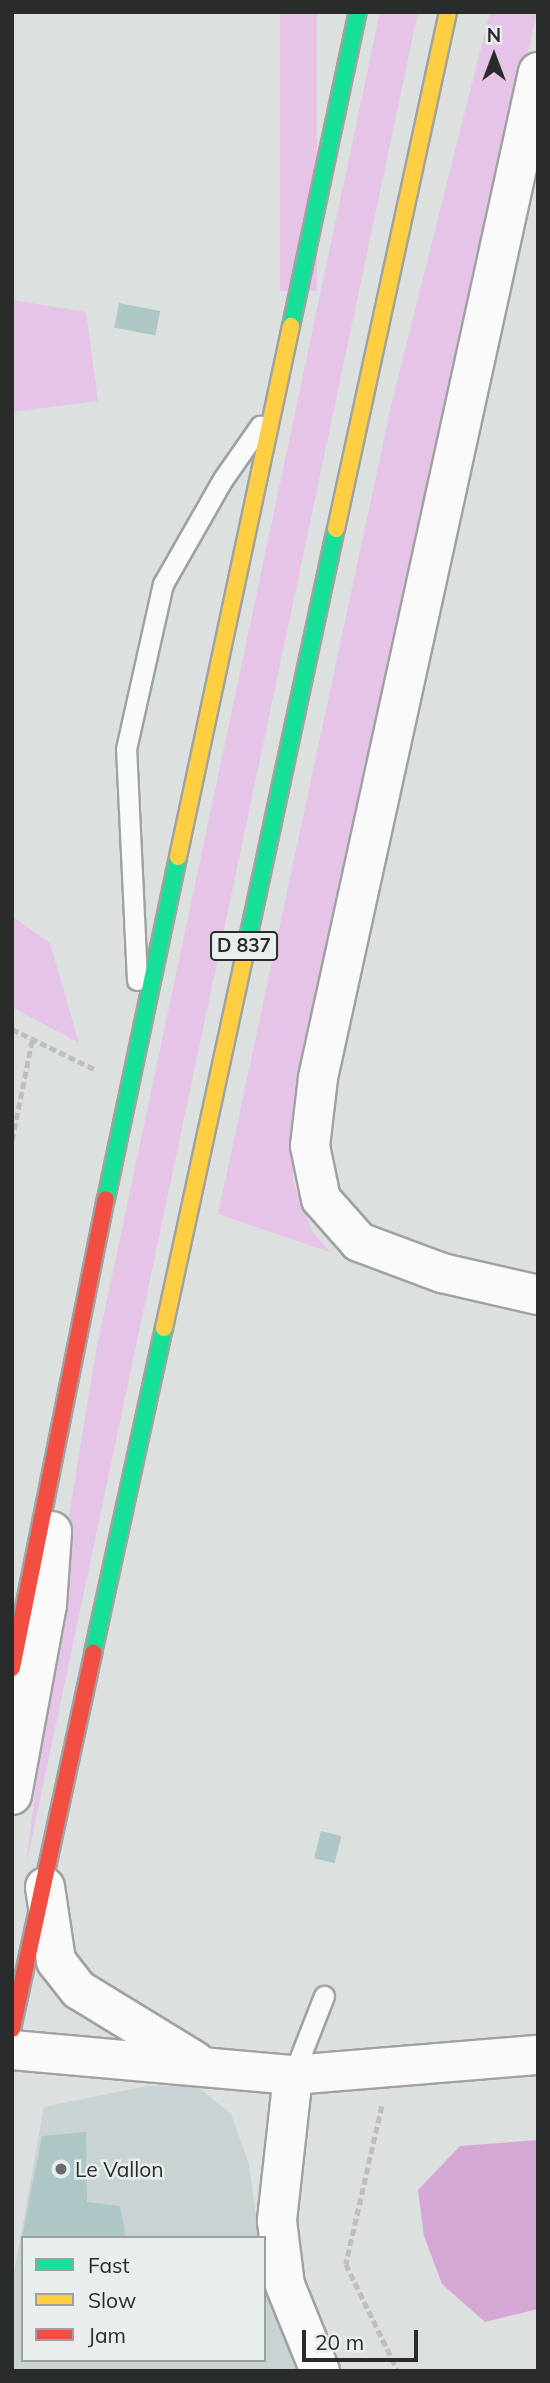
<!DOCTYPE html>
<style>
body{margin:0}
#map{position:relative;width:550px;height:2383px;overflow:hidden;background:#dce0df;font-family:Mulish,sans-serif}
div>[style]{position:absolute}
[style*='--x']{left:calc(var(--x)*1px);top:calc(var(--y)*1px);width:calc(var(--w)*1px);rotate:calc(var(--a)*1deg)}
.built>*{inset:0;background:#c9d3d3}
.green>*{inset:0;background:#e6c4e7;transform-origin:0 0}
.water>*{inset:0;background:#d4a7d4}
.building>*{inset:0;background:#acc7c6;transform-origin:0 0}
.path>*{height:4.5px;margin-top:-2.25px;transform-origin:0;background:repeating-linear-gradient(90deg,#bdbebd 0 7px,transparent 0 10.5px)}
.roads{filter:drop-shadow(2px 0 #a0a2a2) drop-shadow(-2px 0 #a0a2a2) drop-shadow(0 2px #a0a2a2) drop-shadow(0 -2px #a0a2a2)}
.lane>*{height:19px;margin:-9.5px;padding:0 9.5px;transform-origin:9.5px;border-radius:9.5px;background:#fafafa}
.street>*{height:38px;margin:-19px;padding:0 19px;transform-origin:19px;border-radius:19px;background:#fafafa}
.fast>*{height:16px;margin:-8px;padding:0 8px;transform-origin:8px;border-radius:8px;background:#16e098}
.slow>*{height:16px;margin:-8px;padding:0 8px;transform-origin:8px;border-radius:8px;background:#ffcf43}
.jam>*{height:16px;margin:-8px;padding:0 8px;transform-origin:8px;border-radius:8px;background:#f24e42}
.dots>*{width:19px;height:19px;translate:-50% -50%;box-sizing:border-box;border:4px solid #e8eeed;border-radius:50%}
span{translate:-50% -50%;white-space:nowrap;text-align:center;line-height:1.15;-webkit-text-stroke:5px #e8eeed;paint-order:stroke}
.shield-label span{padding:2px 5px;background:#e8eeed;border:2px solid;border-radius:5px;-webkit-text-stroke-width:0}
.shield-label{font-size:19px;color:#2a2c2c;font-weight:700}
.poi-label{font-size:21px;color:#2a2c2c}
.left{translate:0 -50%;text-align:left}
.frame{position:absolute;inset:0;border:14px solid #2a2c2c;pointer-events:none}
.legend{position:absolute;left:21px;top:2236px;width:245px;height:126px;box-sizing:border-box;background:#e8eeed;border:2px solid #9ca0a0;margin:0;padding:9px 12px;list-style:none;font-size:21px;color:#2a2c2c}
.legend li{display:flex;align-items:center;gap:14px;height:35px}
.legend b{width:35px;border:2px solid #9ca0a0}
.north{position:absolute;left:459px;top:21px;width:70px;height:70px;-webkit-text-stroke:5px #e8eeed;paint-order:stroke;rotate:0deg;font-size:19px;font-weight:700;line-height:28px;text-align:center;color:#2a2c2c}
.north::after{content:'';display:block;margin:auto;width:24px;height:32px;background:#2a2c2c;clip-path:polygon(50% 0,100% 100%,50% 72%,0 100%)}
.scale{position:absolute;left:302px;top:2330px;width:116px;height:32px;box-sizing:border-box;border:4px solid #2a2c2c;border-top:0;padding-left:9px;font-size:21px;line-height:24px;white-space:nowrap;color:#2a2c2c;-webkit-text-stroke:5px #e8eeed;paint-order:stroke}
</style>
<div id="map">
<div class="built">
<i style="clip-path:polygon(147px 2086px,197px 2086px,231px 2114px,249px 2164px,259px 2238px,23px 2238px,23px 2360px,264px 2360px,264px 2262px,288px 2346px,301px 2371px,12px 2371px,12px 2284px,44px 2107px)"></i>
</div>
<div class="green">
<i style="left:280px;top:12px;width:37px;height:279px"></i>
<i style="clip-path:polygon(380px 12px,418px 12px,26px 1866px,69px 1517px,95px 1356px)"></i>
<i style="clip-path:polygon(490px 12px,537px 12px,444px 415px,357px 834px,293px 1104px,293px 1181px,312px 1231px,330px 1252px,218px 1214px,392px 402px)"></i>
<i style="clip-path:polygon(12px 300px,86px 312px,98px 401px,12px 412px)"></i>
<i style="clip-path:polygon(12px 916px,50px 943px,79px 1043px,12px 1007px)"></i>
</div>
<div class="water">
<i style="clip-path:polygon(538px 2140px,538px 2309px,485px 2322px,442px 2284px,424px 2236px,418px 2190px,460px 2146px)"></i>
</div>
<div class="building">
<i style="left:119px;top:303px;width:42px;height:25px;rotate:11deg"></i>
<i style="left:321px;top:1831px;width:21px;height:28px;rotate:14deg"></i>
<i style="clip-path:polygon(86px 2132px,87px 2202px,120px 2206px,126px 2238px,22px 2238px,42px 2136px)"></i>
</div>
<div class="path">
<i style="--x:12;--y:1029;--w:91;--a:26"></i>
<i style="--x:12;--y:1140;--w:102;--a:-78.7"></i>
<i style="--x:382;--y:2106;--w:162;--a:102.8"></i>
<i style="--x:346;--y:2264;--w:119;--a:64.1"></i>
</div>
<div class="roads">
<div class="lane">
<i style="--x:137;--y:980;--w:231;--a:-92.7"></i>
<i style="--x:126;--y:749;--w:169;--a:-77.4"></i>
<i style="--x:163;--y:584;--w:121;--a:-60.3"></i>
<i style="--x:223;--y:479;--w:65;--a:-55.1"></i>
<i style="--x:293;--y:2075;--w:85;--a:-68.6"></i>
</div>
<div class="street">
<i style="--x:538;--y:72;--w:1030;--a:102.34"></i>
<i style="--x:318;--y:1078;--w:68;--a:96.7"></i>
<i style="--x:310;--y:1146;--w:54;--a:78.3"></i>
<i style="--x:321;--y:1199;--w:57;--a:48.5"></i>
<i style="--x:359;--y:1242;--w:89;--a:20.5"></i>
<i style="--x:442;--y:1273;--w:98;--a:12.9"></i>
<i style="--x:12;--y:1795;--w:193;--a:-79.6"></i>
<i style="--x:47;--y:1605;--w:74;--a:-86.1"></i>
<i style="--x:45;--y:1887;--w:75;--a:81.5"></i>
<i style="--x:56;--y:1961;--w:37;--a:52"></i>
<i style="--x:79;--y:1990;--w:136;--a:31.5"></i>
<i style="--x:12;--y:2050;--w:282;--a:5.1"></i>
<i style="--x:293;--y:2075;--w:246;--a:-4.7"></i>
<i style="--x:293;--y:2075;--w:147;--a:96.3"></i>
<i style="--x:277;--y:2221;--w:64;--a:82.9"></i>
<i style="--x:285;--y:2285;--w:93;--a:67.9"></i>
</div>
<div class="fast">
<i style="--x:291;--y:326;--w:321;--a:-78"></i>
<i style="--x:247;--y:943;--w:423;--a:-77.9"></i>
<i style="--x:106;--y:1199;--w:349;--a:-78.1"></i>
<i style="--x:93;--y:1653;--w:333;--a:-77.7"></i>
</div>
<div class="slow">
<i style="--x:336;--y:529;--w:529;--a:-77.78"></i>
<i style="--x:178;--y:857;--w:543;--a:-77.99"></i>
<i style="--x:164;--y:1328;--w:394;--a:-77.8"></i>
</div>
<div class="jam">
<i style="--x:12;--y:1668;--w:478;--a:-78.7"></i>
<i style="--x:12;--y:2029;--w:385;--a:-77.8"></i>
</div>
</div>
<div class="dots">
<i style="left:61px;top:2169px;background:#686b6b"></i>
</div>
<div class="shield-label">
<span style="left:244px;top:946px">D 837</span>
</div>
<div class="poi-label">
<span class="left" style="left:75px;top:2169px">Le Vallon</span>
</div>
<div class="frame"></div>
<ul class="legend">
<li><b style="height:9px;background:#16e098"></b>Fast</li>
<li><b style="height:9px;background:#ffcf43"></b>Slow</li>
<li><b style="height:9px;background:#f24e42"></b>Jam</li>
</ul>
<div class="north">N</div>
<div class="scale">20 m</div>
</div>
